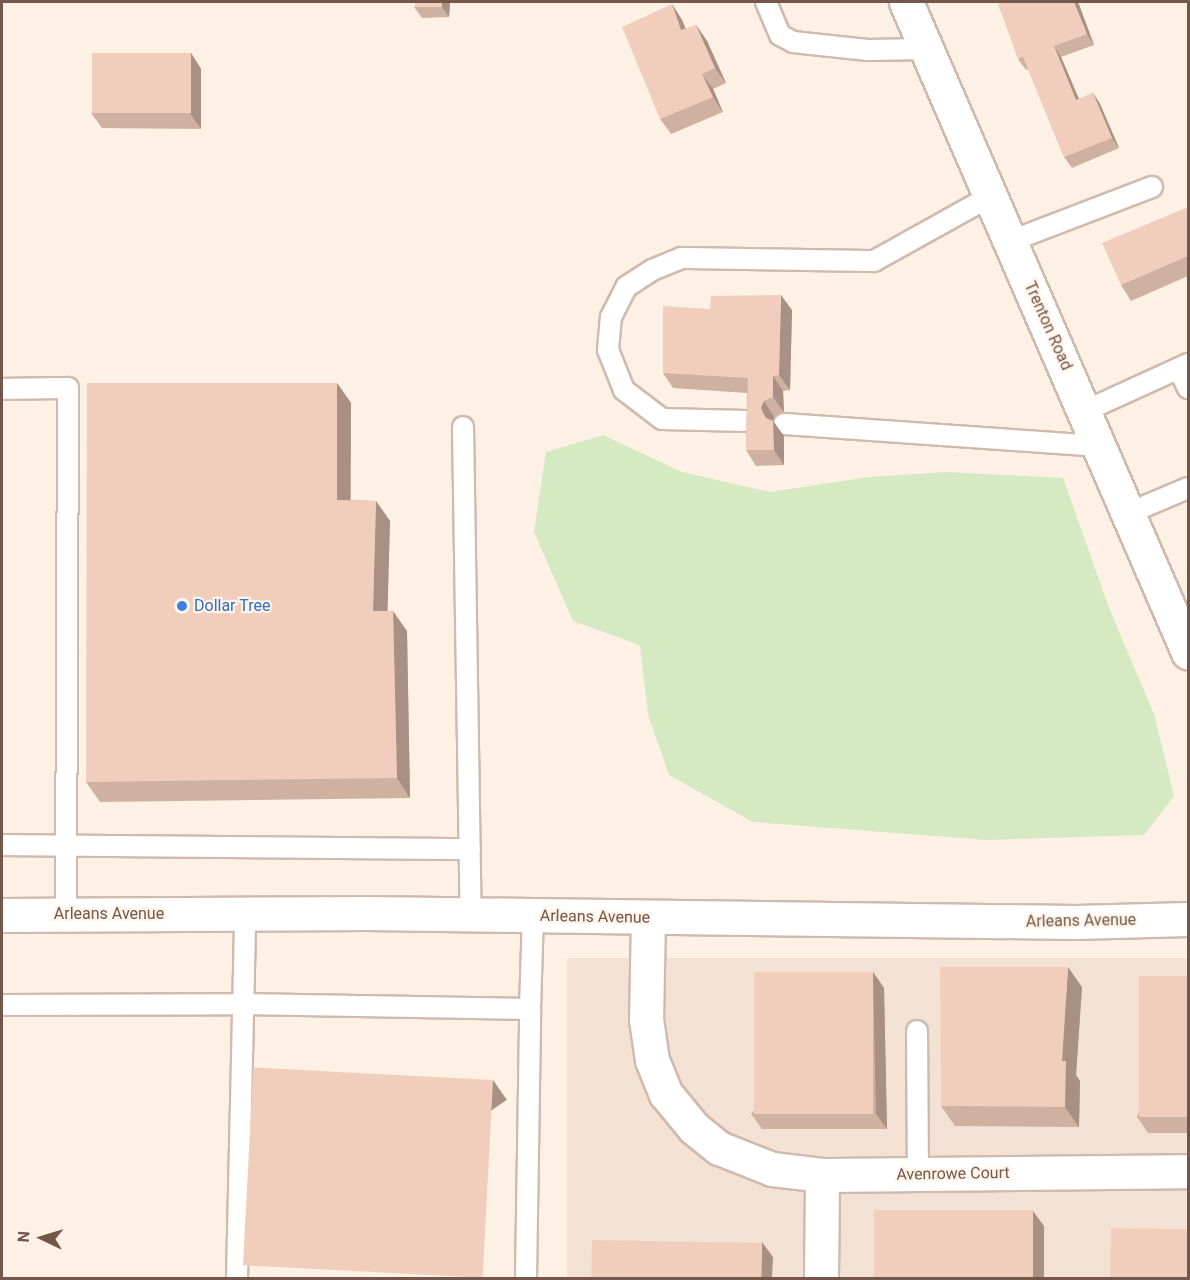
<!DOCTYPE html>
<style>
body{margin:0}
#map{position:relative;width:1190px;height:1280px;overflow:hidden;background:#fcf1e4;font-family:Roboto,sans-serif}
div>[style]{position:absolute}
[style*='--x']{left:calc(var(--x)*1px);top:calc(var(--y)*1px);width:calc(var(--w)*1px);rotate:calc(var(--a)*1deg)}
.residential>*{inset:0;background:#f3e2d3;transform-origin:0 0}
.green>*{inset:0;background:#d5e9c3}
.roads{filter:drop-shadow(2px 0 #cfbaae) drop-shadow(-2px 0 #cfbaae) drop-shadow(0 2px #cfbaae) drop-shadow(0 -2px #cfbaae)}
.lane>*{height:20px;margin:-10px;padding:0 10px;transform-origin:10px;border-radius:10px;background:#fff}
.street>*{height:33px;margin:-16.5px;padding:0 16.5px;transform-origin:16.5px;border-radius:16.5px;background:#fff}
.secondary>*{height:33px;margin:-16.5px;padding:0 16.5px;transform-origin:16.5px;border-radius:16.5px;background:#fff}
.wall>*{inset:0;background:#cfb1a2}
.shaded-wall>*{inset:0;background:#a99084;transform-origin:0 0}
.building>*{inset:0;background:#f1cebc;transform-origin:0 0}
.dots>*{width:16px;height:16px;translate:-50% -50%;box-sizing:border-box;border:3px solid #fff5ea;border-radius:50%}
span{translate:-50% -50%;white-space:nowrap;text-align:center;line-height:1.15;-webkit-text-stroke:4.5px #fff5ea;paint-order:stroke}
.street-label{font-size:16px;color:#74564a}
.shop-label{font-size:16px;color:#366cbe}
.left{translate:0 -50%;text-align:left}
.frame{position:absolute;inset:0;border:3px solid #74564a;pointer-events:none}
.north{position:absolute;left:12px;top:1208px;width:60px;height:60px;-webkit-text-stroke:4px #fff5ea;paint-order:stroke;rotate:274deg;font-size:16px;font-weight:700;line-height:24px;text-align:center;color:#74564a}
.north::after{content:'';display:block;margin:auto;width:21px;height:27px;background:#74564a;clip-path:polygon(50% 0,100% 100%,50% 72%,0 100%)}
</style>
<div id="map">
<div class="residential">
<i style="left:1188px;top:958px;width:320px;height:621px;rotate:90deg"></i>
</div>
<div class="green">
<i style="clip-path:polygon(603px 435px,682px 472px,770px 492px,869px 477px,946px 472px,1063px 478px,1109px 608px,1154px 714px,1174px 796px,1144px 835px,987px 840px,753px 822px,669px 775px,648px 715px,640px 645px,573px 621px,534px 532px,546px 452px)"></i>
</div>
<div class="roads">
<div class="lane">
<i style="--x:766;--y:2;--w:36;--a:67"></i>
<i style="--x:780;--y:35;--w:15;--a:28"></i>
<i style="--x:793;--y:42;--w:75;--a:6.1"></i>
<i style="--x:868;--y:50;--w:58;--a:-1"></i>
<i style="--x:1011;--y:241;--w:151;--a:-21"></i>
<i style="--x:1179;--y:369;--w:21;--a:65"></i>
<i style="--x:2;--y:389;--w:66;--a:-0.9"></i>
<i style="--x:68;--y:388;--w:526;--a:90.22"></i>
<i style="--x:1085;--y:411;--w:113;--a:-24.5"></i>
<i style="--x:747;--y:421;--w:85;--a:-178.7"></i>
<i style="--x:662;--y:419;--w:48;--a:-142.7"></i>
<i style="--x:624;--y:390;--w:43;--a:-111.8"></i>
<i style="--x:608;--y:350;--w:33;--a:-85"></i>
<i style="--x:611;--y:317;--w:34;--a:-63"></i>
<i style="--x:626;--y:287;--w:31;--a:-33"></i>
<i style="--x:652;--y:270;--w:31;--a:-22"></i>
<i style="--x:681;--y:258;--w:193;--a:0.9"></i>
<i style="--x:874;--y:261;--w:134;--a:-29.1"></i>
<i style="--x:784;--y:424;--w:318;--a:4"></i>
<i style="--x:463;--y:427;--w:488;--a:89.1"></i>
<i style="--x:1129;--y:513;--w:64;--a:-23"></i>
<i style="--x:2;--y:845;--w:468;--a:0.5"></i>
<i style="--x:2;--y:1005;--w:240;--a:-0.2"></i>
<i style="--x:242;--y:1004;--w:288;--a:1"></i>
<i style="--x:530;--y:1009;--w:93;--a:-88.2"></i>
<i style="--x:917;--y:1031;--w:143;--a:89.6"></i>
<i style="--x:237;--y:1278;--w:364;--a:-88.7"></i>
<i style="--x:526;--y:1278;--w:269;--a:-89.1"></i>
</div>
<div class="street">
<i style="--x:2;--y:915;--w:365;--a:-0.3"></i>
<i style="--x:367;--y:913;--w:708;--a:0.73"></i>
<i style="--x:1075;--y:922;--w:113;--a:-1.5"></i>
<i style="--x:648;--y:918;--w:101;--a:91.1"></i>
<i style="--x:646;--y:1019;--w:41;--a:81.7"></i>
<i style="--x:652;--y:1060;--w:37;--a:68"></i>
<i style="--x:666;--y:1094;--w:44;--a:50.5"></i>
<i style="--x:694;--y:1128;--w:32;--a:39"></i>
<i style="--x:719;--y:1148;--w:57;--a:21.6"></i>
<i style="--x:772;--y:1169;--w:50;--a:6.8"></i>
<i style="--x:821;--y:1278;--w:103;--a:-89.4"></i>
<i style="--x:822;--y:1175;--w:366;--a:-0.6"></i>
</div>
<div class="secondary">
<i style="--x:906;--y:2;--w:709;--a:66.55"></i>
</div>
</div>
<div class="wall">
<i style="clip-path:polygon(450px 2px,449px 17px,422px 18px,414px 7px)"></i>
<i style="clip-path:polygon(1004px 2px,1078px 2px,1094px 45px,1061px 57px,1079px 99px,1093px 93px,1100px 104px,1119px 148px,1072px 168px,1064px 157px,1028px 69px,1026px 70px,1018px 59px)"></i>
<i style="clip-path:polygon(672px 4px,682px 20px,686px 29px,696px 25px,707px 41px,726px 83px,713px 89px,723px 112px,671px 134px,660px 119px)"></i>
<i style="clip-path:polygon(191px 53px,201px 69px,201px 129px,102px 128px,91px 113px)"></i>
<i style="clip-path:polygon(1188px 207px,1188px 276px,1131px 301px,1121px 285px)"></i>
<i style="clip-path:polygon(710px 309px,792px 310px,790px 390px,783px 391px,784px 412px,774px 417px,773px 421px,784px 436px,784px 465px,756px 466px,746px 450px,747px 393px,673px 388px,663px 373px)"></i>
<i style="clip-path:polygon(337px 383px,351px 403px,351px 500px,376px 501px,390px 521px,387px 611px,407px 631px,410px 798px,100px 802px,86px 782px)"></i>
<i style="clip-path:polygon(873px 972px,884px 988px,887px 1129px,762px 1129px,751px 1114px)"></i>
<i style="clip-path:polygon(1188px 976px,1188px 1133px,1148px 1133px,1137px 1117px)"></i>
<i style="clip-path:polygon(1082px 987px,1076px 1075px,1080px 1081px,1079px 1127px,955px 1126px,941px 1106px)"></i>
</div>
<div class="shaded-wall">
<i style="clip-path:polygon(442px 2px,450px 2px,449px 17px,442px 7px)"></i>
<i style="clip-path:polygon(1074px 2px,1078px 2px,1094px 45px,1087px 34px)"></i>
<i style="clip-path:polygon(672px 4px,682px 20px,692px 45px,681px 30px)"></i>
<i style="clip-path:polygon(696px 25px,707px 41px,726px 83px,715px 68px)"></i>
<i style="clip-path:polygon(1054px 46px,1061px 57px,1084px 111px,1076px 100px)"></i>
<i style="clip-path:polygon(191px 53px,201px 69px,201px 129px,190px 113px)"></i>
<i style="clip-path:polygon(702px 74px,713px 89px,723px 112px,713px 97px)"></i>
<i style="clip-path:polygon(1093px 93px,1100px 104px,1119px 148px,1112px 138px)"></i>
<i style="clip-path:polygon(781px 295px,792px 310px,790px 390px,779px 375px)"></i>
<i style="clip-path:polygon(773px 376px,783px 391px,784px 412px,773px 397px)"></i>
<i style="clip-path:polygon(337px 383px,351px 403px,350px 520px,337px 500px)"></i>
<i style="clip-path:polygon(764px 401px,774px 417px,773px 421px,784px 436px,784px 465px,774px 450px,761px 408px)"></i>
<i style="clip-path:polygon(376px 501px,390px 521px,387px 631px,373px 611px)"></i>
<i style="clip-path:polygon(393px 611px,407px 631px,410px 798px,397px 778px)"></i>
<i style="clip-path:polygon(1068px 967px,1082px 987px,1076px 1075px,1080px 1081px,1079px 1127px,1065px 1107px,1062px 1061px)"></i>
<i style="clip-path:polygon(873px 972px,884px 988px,887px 1129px,876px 1114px)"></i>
<i style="left:493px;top:1080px;width:24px;height:198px;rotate:55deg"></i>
<i style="clip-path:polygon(1033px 1211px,1044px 1226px,1044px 1278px,1033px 1278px)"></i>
<i style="clip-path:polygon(762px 1242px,773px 1257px,772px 1278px,761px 1278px)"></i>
</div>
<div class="building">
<i style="left:415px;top:2px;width:27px;height:5px"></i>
<i style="clip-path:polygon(1004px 2px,1074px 2px,1087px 34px,1054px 46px,1076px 100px,1093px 93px,1112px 138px,1064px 157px,1023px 57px,1018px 59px,998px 4px)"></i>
<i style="clip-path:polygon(672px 4px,681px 30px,696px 25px,715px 68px,702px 74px,713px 97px,660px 119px,622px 27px)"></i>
<i style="left:92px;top:53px;width:99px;height:60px"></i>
<i style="clip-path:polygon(1188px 207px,1188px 256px,1121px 285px,1102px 243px)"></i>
<i style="clip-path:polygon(781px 295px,779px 375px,773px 376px,773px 397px,764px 401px,761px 408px,766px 418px,773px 421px,774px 450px,746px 450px,748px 378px,663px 373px,663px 306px,710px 309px,711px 296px)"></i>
<i style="clip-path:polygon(87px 383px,337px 383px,337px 500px,376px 501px,373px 611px,393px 611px,397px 778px,86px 782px)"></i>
<i style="clip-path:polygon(940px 967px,1068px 967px,1062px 1061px,1066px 1061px,1065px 1107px,941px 1106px)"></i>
<i style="left:754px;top:972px;width:119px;height:142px"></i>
<i style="left:1139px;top:976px;width:49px;height:141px"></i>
<i style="left:493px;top:1080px;width:198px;height:240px;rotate:93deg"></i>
<i style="left:874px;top:1210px;width:159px;height:68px"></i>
<i style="left:1111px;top:1228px;width:77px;height:50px;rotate:1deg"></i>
<i style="left:592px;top:1240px;width:170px;height:38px;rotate:1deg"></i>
</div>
<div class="dots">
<i style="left:182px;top:606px;background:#3f7fe0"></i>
</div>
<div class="street-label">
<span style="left:1048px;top:326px;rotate:66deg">Trenton Road</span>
<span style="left:109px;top:914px">Arleans Avenue</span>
<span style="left:595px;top:917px;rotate:1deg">Arleans Avenue</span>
<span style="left:1081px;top:921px;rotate:-1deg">Arleans Avenue</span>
<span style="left:953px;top:1174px;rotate:-1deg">Avenrowe Court</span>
</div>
<div class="shop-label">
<span class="left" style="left:194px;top:606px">Dollar Tree</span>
</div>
<div class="frame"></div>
<div class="north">N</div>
</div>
